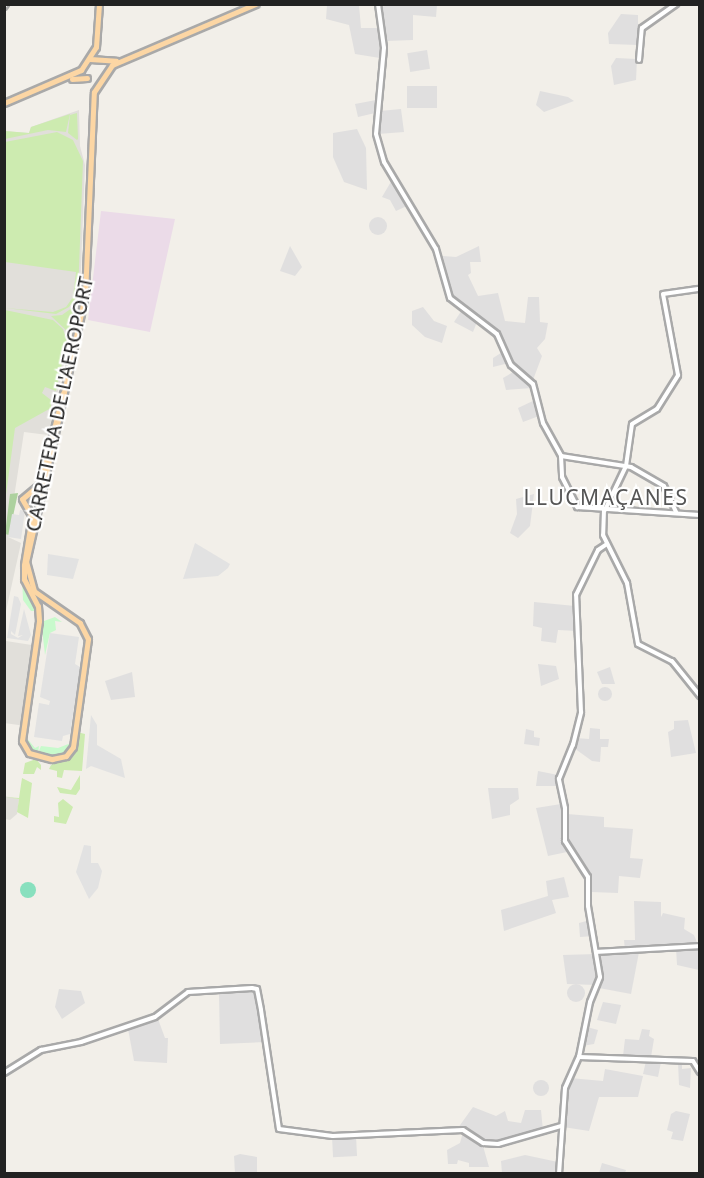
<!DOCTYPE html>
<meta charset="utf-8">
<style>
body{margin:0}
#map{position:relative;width:704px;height:1178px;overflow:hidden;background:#f2efe9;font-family:"Noto Sans",sans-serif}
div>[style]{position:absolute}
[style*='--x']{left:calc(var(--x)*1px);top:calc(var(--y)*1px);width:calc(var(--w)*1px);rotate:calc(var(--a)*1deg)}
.residential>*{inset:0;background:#e0dfdf;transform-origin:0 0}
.round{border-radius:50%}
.industrial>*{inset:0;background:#ebdbe8}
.airport>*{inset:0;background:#e1dfda}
.grass>*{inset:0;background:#cdebb0}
.forest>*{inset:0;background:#add19e}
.park>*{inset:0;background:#c8facc}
.pitch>*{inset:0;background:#88e0be}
.parking>*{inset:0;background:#e2e2e2}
.roads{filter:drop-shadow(2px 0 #a9a9a9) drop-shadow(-2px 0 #a9a9a9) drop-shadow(0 2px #a9a9a9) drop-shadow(0 -2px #a9a9a9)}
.minor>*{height:4px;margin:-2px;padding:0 2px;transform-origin:2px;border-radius:2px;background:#fff}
.major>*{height:5px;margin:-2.5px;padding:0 2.5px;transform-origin:2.5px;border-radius:2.5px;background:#fcd6a4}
span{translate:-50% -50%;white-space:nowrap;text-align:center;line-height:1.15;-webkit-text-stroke:4.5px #fff;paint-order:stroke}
.street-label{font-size:20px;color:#222}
.neighbourhood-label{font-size:21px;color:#555;letter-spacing:1.5px}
.frame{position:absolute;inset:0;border:6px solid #222;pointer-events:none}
</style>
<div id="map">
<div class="residential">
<i style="clip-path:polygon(327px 5px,359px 5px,361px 28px,379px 28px,380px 58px,355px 54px,349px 25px,326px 19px)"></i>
<i style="clip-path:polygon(391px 5px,437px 5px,436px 17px,413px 15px,413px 40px,386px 41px,380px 7px)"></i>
<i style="clip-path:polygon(621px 14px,638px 15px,638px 45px,609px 44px,608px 33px)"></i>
<i style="left:427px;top:50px;width:19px;height:20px;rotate:81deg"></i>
<i style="clip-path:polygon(616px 58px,637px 59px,636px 80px,614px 85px,611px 66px)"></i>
<i style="left:407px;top:86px;width:30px;height:22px"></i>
<i style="clip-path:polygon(540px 91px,568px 97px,574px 101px,544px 112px,536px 105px)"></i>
<i style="clip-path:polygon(376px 100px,375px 113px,358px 117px,355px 104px)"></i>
<i style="clip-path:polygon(401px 109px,404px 132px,378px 134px,380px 111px)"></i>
<i style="clip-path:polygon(357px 129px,366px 148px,367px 190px,344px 182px,333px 157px,333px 133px)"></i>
<i style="clip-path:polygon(392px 180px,409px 205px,396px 211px,390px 200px,382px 197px)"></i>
<i class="round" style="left:369px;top:217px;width:18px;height:18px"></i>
<i style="clip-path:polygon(290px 246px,302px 267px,295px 276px,280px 271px)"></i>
<i style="clip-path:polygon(479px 246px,481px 262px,470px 262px,471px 273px,468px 275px,478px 296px,498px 293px,505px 321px,525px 323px,528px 297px,539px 297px,540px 322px,548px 323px,545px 339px,537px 348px,542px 356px,533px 380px,511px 365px,497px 332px,452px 298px,443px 256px,456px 257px)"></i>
<i style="clip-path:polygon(423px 307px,434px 321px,447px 326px,442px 343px,425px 337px,412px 325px,412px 311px)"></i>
<i style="clip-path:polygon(462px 310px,477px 322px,473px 332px,454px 322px)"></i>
<i style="clip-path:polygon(504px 351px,509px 363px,493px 367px,493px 358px)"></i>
<i style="clip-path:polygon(515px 371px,530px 382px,532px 388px,506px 390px,503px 378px)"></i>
<i style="clip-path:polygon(535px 400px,539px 416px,523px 422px,518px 408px)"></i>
<i style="clip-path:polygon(534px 494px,530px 526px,518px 538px,510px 533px,517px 514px,516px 499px)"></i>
<i style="clip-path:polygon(534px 602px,575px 606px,577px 631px,558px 630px,556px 643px,541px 641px,542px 628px,533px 626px)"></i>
<i style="clip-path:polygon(538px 664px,556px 666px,559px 679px,541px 686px)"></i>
<i style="clip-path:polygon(610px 667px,615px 684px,602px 684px,597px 672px)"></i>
<i style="clip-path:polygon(132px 672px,135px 697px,111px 700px,105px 681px)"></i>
<i class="round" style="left:598px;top:687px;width:14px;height:14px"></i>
<i style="clip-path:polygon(688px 720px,696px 753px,671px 757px,668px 732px,674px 729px,674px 721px)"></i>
<i style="clip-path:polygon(590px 728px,600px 729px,600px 739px,609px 739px,608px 747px,601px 747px,600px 762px,592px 761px,574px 748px,576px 738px,589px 739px)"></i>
<i style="clip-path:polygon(526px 729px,534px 731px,534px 737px,540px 738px,539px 746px,524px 744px)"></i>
<i style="clip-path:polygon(538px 771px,558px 775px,557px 786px,536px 786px)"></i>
<i style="clip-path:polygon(488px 788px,518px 788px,519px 799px,510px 805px,510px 815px,492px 819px)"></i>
<i style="clip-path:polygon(561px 804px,567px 852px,548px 856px,536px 808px)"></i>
<i style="clip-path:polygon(567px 814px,604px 817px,604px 827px,633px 829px,630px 858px,643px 859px,640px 878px,619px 876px,618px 893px,591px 892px,589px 873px,567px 841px)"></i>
<i style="clip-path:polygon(564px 877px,569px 897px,552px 900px,556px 913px,504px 931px,501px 910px,548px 896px,546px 881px)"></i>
<i style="clip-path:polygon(634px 901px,661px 902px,661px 917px,663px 913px,685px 918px,684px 929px,694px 935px,698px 945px,645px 947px,625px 951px,624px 940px,635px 940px)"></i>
<i style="clip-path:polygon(590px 920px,594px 936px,580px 937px,579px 923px)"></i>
<i style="clip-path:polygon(676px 948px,690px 951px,699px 948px,699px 970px,677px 965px)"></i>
<i style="clip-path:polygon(639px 952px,631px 994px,599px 988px,601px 954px)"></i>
<i style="clip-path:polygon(596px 954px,599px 975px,596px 985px,567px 984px,563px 955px)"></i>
<i class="round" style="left:567px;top:984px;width:18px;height:18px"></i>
<i style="clip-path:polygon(59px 989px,81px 991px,85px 1003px,62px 1019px,55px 1007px)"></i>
<i style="clip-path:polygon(243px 991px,256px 993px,265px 1042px,220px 1044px,219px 993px)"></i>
<i style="clip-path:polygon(603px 1002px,621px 1005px,616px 1024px,597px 1020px)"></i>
<i style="clip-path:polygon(158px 1019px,165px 1038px,168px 1038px,167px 1063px,134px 1061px,128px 1029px)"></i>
<i style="clip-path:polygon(587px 1027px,598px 1030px,594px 1044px,582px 1046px)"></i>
<i style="clip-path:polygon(642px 1029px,650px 1030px,649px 1036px,654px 1039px,651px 1057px,623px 1056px,625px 1039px,639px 1040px)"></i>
<i style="clip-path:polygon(646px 1061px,661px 1062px,658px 1077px,643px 1074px)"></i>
<i style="clip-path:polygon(678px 1062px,682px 1063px,682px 1069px,691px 1068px,690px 1088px,679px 1085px)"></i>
<i style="clip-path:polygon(605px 1069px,643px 1076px,638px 1097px,599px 1097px,589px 1131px,563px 1127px,570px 1078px,603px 1081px)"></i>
<i class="round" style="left:533px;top:1080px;width:16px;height:16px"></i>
<i style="clip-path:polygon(473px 1107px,496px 1116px,505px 1111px,508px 1121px,521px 1123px,525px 1110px,541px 1110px,543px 1131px,508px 1141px,487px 1142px,471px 1131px,458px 1128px)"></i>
<i style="clip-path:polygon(676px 1111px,690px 1114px,683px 1141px,671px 1139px,673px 1132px,667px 1130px,671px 1114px)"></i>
<i style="clip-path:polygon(463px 1132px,483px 1146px,489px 1167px,469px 1167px,469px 1163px,458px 1160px,457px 1164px,448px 1164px,447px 1150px,460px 1143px)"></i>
<i style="left:356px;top:1136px;width:20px;height:24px;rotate:87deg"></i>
<i style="clip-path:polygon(240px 1154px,257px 1157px,257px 1173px,235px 1173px,234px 1156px)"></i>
<i style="clip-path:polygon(525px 1155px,558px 1162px,557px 1173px,502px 1173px,501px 1161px)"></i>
<i style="clip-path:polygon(602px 1163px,626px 1170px,625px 1173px,599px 1173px)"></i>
</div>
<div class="industrial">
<i style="clip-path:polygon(101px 211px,175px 219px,150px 332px,88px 320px)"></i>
</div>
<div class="airport">
<i style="clip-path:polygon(79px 110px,80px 146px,85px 165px,80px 293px,48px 435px,24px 432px,8px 537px,21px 543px,6px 611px,6px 641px,38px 646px,26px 726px,4px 723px,4px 131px,29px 133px,31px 127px)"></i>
<i style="clip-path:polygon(4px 796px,19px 799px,17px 814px,10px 820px,5px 819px)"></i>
</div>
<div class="grass">
<i style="clip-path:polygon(77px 113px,78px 139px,77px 140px,68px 133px,70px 115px)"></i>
<i style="clip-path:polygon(70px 114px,66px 132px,48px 130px,5px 139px,5px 131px,29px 133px,31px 127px)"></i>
<i style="clip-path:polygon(57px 132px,73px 140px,83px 161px,78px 295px,69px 307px,56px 314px,5px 308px,53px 312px,66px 307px,73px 297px,76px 272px,5px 262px,5px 142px)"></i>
<i style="clip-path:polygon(76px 305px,71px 327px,68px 332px,51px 316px,62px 315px)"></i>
<i style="clip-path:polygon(5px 310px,53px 320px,63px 329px,67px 341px,56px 391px,45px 387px,42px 393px,51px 400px,51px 408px,15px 428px,5px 502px)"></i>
<i style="clip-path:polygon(77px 732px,85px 734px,82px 771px,64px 770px,62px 778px,57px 777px,57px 771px,49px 769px,51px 765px,71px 754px)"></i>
<i style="clip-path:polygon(36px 759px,41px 765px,41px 770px,37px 767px,34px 774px,23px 774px,25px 763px)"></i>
<i style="clip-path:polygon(80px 775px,80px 789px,76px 795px,60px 793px,57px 787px,71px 790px)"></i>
<i style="clip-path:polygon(22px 778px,32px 783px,28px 818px,17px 812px,19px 799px,5px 797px,19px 798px)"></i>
<i style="clip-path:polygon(63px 799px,73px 807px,66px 824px,54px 822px,54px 816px,59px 817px,58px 803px)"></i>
</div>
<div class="forest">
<i style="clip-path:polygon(18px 493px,9px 535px,5px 534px,10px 494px)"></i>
</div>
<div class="park">
<i style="clip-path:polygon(22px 576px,36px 606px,36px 611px,31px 611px,23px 600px)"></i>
<i style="clip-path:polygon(55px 617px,62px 622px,55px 621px,56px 630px,50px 633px,45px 655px,42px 629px,44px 621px)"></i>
<i style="clip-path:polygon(25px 736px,35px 748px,39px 746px,38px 753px,41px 746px,58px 748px,71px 743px,71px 746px,65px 754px,56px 757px,30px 752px)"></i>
</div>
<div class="pitch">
<i class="round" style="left:20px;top:882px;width:16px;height:16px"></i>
</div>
<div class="parking">
<i style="clip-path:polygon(20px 510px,25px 511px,21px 539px,8px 537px,12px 514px,19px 515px)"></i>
<i style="clip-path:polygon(195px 543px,230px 564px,228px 568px,218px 576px,183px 579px)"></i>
<i style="clip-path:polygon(48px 554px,79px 559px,73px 579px,47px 575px)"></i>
<i style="clip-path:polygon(14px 596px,18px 597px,21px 604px,15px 635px,11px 631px,11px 634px,18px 638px,23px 635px,18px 636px,24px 609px,31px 635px,28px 641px,7px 638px)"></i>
<i style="clip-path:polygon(50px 633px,79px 637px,75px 664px,80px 667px,70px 734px,63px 736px,62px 741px,34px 737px,39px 703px,49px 705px,50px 701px,40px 697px)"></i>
<i style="clip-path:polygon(91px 715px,97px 725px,97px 745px,121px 759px,125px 778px,91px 766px,86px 769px)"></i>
<i style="clip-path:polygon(84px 845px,91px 846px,91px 863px,98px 863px,102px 871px,98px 888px,89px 899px,76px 872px)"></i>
</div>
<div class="roads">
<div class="minor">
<i style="--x:378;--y:4;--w:44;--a:82.2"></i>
<i style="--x:384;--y:48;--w:86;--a:95.3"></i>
<i style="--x:376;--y:134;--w:29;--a:74"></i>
<i style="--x:384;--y:162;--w:101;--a:59.1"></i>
<i style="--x:436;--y:249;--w:51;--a:74.1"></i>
<i style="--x:450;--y:298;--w:59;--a:37.5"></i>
<i style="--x:497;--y:334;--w:34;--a:66"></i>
<i style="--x:511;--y:365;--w:29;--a:41"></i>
<i style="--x:533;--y:384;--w:40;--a:75.6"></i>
<i style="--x:543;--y:423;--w:38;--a:61"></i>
<i style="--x:561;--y:456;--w:21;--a:87"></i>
<i style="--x:562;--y:477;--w:34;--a:63"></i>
<i style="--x:577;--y:507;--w:123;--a:3.7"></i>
<i style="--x:4;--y:7;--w:4;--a:-56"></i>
<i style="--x:639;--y:60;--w:32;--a:-85"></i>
<i style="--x:642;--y:28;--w:42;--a:-35.2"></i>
<i style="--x:561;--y:456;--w:71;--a:8.9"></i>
<i style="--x:631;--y:467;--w:38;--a:30"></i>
<i style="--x:664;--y:486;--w:29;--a:65"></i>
<i style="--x:604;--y:510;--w:25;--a:92"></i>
<i style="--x:603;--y:535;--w:54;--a:63.4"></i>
<i style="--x:627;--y:583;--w:62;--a:79.8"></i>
<i style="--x:638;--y:644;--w:38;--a:27"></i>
<i style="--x:672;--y:661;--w:45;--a:51.3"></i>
<i style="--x:605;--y:510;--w:49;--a:-64.5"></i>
<i style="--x:626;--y:466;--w:42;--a:-81.9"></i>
<i style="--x:632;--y:424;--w:29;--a:-31"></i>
<i style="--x:657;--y:409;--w:40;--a:-58"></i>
<i style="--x:678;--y:375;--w:82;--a:-100.5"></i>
<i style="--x:663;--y:294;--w:37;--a:-8"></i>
<i style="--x:597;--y:952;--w:103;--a:-3.3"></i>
<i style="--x:579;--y:1057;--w:114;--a:2"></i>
<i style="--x:693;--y:1061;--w:13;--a:58"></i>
<i style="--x:4;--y:1073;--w:44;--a:-31.9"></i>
<i style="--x:41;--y:1050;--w:41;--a:-11.3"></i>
<i style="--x:81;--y:1042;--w:78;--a:-18.7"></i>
<i style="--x:155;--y:1017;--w:41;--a:-37.1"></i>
<i style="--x:188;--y:992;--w:64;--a:-3.6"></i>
<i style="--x:252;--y:988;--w:5;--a:11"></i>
<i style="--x:257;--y:989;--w:21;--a:79"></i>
<i style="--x:261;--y:1010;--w:120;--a:81.4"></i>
<i style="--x:279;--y:1129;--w:54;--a:7.4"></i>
<i style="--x:333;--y:1136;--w:130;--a:-2.6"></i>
<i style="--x:463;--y:1130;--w:24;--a:33"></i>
<i style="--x:483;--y:1143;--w:15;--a:4"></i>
<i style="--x:498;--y:1144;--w:66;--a:-15.9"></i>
<i style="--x:559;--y:1174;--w:86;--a:-86"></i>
<i style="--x:565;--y:1088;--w:34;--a:-66"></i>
<i style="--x:579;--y:1057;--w:56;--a:-78.7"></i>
<i style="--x:590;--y:1002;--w:27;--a:-68"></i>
<i style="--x:600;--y:977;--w:72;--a:-99.6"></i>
<i style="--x:588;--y:906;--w:29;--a:-90"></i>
<i style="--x:588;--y:877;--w:43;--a:-122.6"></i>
<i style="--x:565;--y:841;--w:33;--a:-90"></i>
<i style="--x:565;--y:808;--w:30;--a:-102"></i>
<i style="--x:559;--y:779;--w:37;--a:-68"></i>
<i style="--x:573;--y:745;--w:34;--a:-76"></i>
<i style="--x:581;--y:712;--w:117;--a:-92.4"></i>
<i style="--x:576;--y:595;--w:50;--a:-63.9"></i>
<i style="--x:598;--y:550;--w:11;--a:-34"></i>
</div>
<div class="major">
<i style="--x:90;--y:59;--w:26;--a:4"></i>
<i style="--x:72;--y:79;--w:15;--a:-4"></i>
<i style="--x:4;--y:103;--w:84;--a:-23.2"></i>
<i style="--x:81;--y:70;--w:27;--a:-57"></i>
<i style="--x:96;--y:47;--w:43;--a:-86"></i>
<i style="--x:63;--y:393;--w:94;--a:104.2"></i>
<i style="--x:40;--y:484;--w:23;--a:140"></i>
<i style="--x:22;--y:499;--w:20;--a:60"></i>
<i style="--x:32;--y:516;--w:50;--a:99.3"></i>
<i style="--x:24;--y:565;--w:14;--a:90"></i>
<i style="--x:24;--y:579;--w:30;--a:63"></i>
<i style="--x:38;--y:606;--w:15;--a:86"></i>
<i style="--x:39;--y:621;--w:121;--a:98.1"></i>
<i style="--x:22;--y:741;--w:14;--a:60"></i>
<i style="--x:29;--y:753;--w:24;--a:15"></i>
<i style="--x:52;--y:759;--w:14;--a:-12"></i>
<i style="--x:66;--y:756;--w:11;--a:-52"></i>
<i style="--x:73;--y:747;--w:109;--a:-82.1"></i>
<i style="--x:88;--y:639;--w:18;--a:-117"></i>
<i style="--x:80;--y:623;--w:56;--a:-145.2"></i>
<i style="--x:34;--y:591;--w:30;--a:-105"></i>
<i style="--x:26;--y:562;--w:146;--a:-77.3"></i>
<i style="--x:58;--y:420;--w:128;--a:-77.8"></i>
<i style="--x:85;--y:295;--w:203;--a:-87.5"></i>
<i style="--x:94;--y:92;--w:32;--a:-56"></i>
<i style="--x:112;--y:65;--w:156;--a:-23"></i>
</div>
</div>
<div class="street-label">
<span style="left:59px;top:404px;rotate:-78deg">CARRETERA DE L'AEROPORT</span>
</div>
<div class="neighbourhood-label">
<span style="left:606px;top:497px">LLUCMAÇANES</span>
</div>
<div class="frame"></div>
</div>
